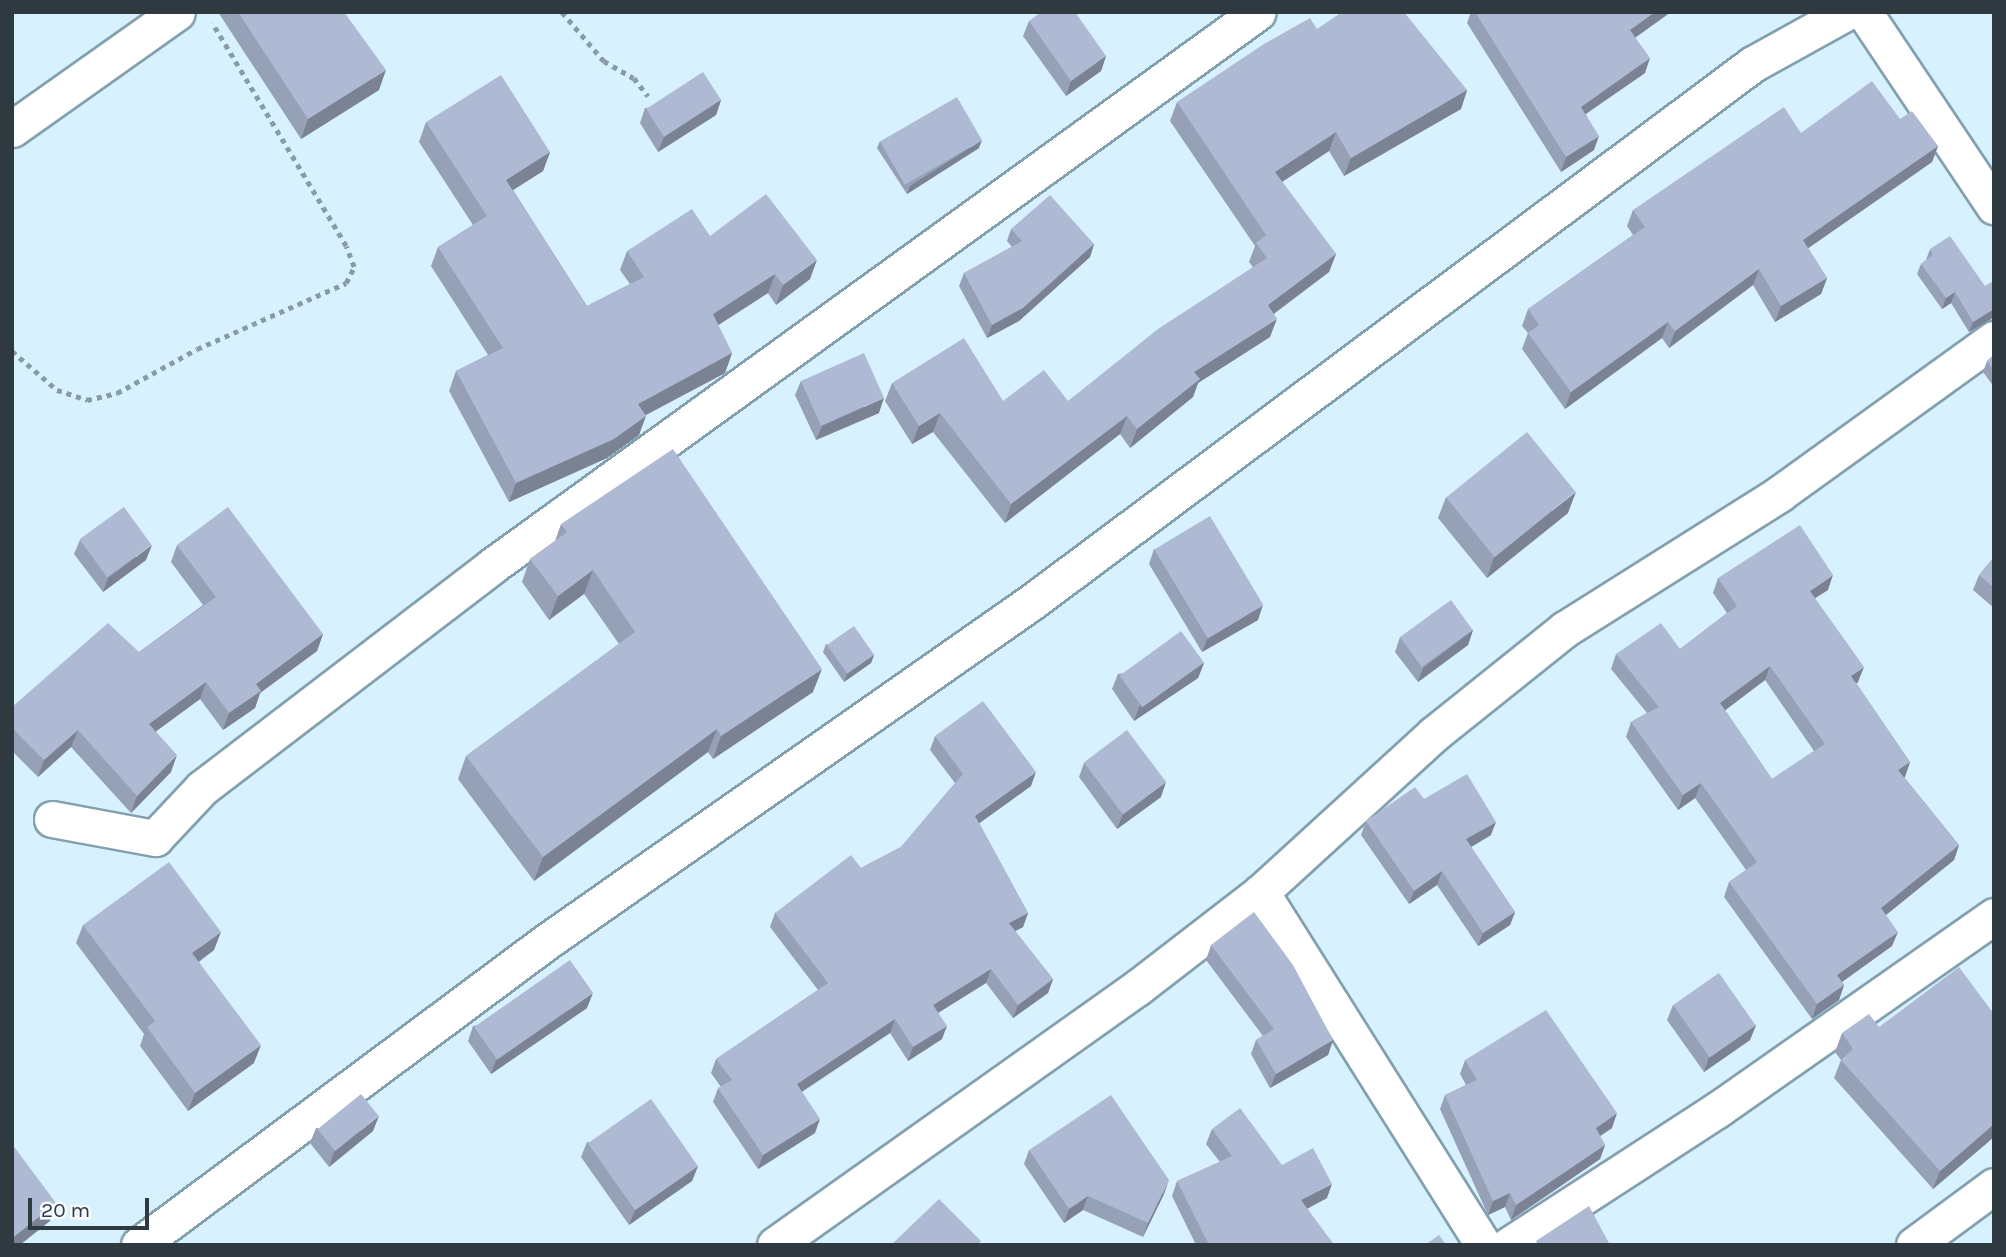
<!DOCTYPE html>
<style>
body{margin:0}
#map{position:relative;width:2006px;height:1257px;overflow:hidden;background:#d8f1fe;font-family:Karla,sans-serif}
div>[style]{position:absolute}
[style*='--x']{left:calc(var(--x)*1px);top:calc(var(--y)*1px);width:calc(var(--w)*1px);rotate:calc(var(--a)*1deg)}
.path>*{height:4.5px;margin-top:-2.25px;transform-origin:0;background:repeating-linear-gradient(90deg,#899ca5 0 5px,transparent 0 10px)}
.roads{filter:drop-shadow(2px 0 #83a0af) drop-shadow(-2px 0 #83a0af) drop-shadow(0 2px #83a0af) drop-shadow(0 -2px #83a0af)}
.minor>*{height:35px;margin:-17.5px;padding:0 17.5px;transform-origin:17.5px;border-radius:17.5px;background:#fff}
.wall>*{inset:0;background:#96a0b6}
.shaded-wall>*{inset:0;background:#7a8294}
.building>*{inset:0;background:#aebad4;transform-origin:0 0}
span{translate:-50% -50%;white-space:nowrap;text-align:center;line-height:1.15;-webkit-text-stroke:5px #f5fbfe;paint-order:stroke}
.frame{position:absolute;inset:0;border:14px solid #2e3a40;pointer-events:none}
.scale{position:absolute;left:28px;top:1198px;width:121px;height:32px;box-sizing:border-box;border:4px solid #2e3a40;border-top:0;padding-left:9px;font-size:21px;line-height:24px;white-space:nowrap;color:#2e3a40;-webkit-text-stroke:5px #f5fbfe;paint-order:stroke}
</style>
<div id="map">
<div class="path">
<i style="--x:562;--y:12;--w:65;--a:49.4"></i>
<i style="--x:604;--y:61;--w:34;--a:30"></i>
<i style="--x:634;--y:78;--w:23;--a:52"></i>
<i style="--x:12;--y:351;--w:60;--a:40.9"></i>
<i style="--x:57;--y:390;--w:32;--a:18"></i>
<i style="--x:87;--y:400;--w:31;--a:-13"></i>
<i style="--x:117;--y:393;--w:91;--a:-28.8"></i>
<i style="--x:197;--y:349;--w:163;--a:-23.9"></i>
<i style="--x:346;--y:283;--w:18;--a:-63"></i>
<i style="--x:354;--y:267;--w:22;--a:-111"></i>
<i style="--x:346;--y:246;--w:260;--a:-121"></i>
</div>
<div class="roads">
<div class="minor">
<i style="--x:1864;--y:12;--w:234;--a:56.2"></i>
<i style="--x:12;--y:129;--w:202;--a:-35.3"></i>
<i style="--x:52;--y:819;--w:105;--a:10.5"></i>
<i style="--x:155;--y:838;--w:69;--a:-46.8"></i>
<i style="--x:202;--y:788;--w:365;--a:-37.4"></i>
<i style="--x:492;--y:566;--w:945;--a:-35.88"></i>
<i style="--x:1261;--y:892;--w:417;--a:57.8"></i>
<i style="--x:139;--y:1245;--w:507;--a:-36.67"></i>
<i style="--x:546;--y:942;--w:595;--a:-35"></i>
<i style="--x:1033;--y:601;--w:898;--a:-36.72"></i>
<i style="--x:1753;--y:64;--w:107;--a:-29"></i>
<i style="--x:775;--y:1245;--w:444;--a:-35.4"></i>
<i style="--x:1137;--y:988;--w:157;--a:-37.7"></i>
<i style="--x:1261;--y:892;--w:234;--a:-42.4"></i>
<i style="--x:1434;--y:734;--w:168;--a:-38.7"></i>
<i style="--x:1565;--y:629;--w:253;--a:-32.2"></i>
<i style="--x:1779;--y:494;--w:265;--a:-35.8"></i>
<i style="--x:1509;--y:1245;--w:248;--a:-33"></i>
<i style="--x:1717;--y:1110;--w:338;--a:-35"></i>
<i style="--x:1914;--y:1245;--w:99;--a:-36.4"></i>
</div>
</div>
<div class="wall">
<i style="clip-path:polygon(218px 12px,344px 12px,379px 90px,301px 139px)"></i>
<i style="clip-path:polygon(1471px 12px,1671px 12px,1635px 37px,1645px 73px,1586px 114px,1594px 150px,1561px 172px,1467px 23px)"></i>
<i style="clip-path:polygon(1029px 21px,1106px 56px,1101px 71px,1066px 96px,1023px 36px)"></i>
<i style="clip-path:polygon(1317px 29px,1467px 90px,1461px 109px,1344px 176px,1329px 151px,1282px 182px,1336px 254px,1329px 272px,1274px 314px,1270px 337px,1198px 383px,1193px 397px,1130px 448px,1120px 434px,1005px 523px,933px 432px,912px 444px,885px 401px,892px 383px,1003px 401px,1068px 401px,1253px 267px,1249px 262px,1255px 246px,1170px 121px,1177px 102px)"></i>
<i style="clip-path:polygon(721px 100px,716px 115px,658px 152px,640px 123px,645px 108px)"></i>
<i style="clip-path:polygon(1900px 119px,1938px 146px,1932px 162px,1808px 248px,1827px 278px,1821px 294px,1775px 322px,1753px 285px,1669px 348px,1662px 338px,1565px 409px,1522px 349px,1528px 333px,1522px 326px,1528px 309px,1633px 235px,1627px 226px,1633px 210px,1801px 133px)"></i>
<i style="clip-path:polygon(426px 122px,550px 152px,543px 171px,513px 190px,587px 306px,630px 284px,620px 270px,627px 251px,710px 236px,810px 279px,776px 305px,768px 293px,718px 325px,732px 353px,725px 373px,645px 415px,639px 435px,607px 458px,509px 502px,449px 391px,456px 371px,488px 355px,431px 266px,438px 247px,473px 225px,419px 142px)"></i>
<i style="clip-path:polygon(880px 141px,979px 148px,907px 194px,877px 148px)"></i>
<i style="clip-path:polygon(1011px 229px,1094px 244px,1090px 257px,1019px 321px,987px 338px,959px 286px,964px 273px,1012px 247px,1007px 241px)"></i>
<i style="clip-path:polygon(1930px 249px,1985px 286px,1994px 281px,1994px 320px,1991px 319px,1969px 332px,1951px 303px,1942px 309px,1917px 274px,1921px 264px,1926px 260px)"></i>
<i style="clip-path:polygon(1994px 355px,1994px 387px,1983px 372px,1987px 361px)"></i>
<i style="clip-path:polygon(801px 381px,879px 413px,816px 440px,795px 395px)"></i>
<i style="clip-path:polygon(1446px 497px,1568px 513px,1487px 578px,1438px 518px)"></i>
<i style="clip-path:polygon(561px 524px,813px 692px,713px 759px,708px 752px,534px 881px,458px 779px,466px 756px,619px 644px,584px 594px,549px 620px,522px 582px,530px 559px,555px 541px)"></i>
<i style="clip-path:polygon(80px 540px,146px 560px,103px 592px,74px 554px)"></i>
<i style="clip-path:polygon(177px 545px,323px 634px,317px 651px,260px 693px,255px 708px,223px 730px,200px 699px,156px 731px,171px 772px,131px 813px,71px 747px,38px 777px,12px 751px,12px 707px,139px 652px,203px 605px,171px 562px)"></i>
<i style="clip-path:polygon(1154px 549px,1258px 620px,1202px 652px,1149px 564px)"></i>
<i style="clip-path:polygon(1994px 557px,1994px 608px,1973px 590px,1979px 575px)"></i>
<i style="clip-path:polygon(evenodd,1718px 578px,1828px 590px,1815px 598px,1858px 682px,1856px 683px,1910px 762px,1904px 777px,1959px 845px,1954px 860px,1886px 915px,1892px 946px,1842px 982px,1844px 985px,1839px 1000px,1812px 1019px,1724px 897px,1729px 882px,1746px 870px,1695px 798px,1678px 810px,1626px 737px,1631px 722px,1647px 713px,1611px 669px,1616px 654px,1680px 649px,1727px 613px,1713px 593px,1718px 578px,1765px 680px,1814px 751px,1772px 779px,1725px 710px,1765px 680px)"></i>
<i style="clip-path:polygon(1473px 630px,1468px 645px,1418px 682px,1395px 652px,1400px 637px)"></i>
<i style="clip-path:polygon(826px 644px,874px 655px,871px 663px,844px 682px,823px 652px)"></i>
<i style="clip-path:polygon(1204px 663px,1198px 678px,1134px 721px,1112px 689px,1118px 674px)"></i>
<i style="clip-path:polygon(935px 736px,1031px 786px,979px 823px,1028px 913px,1023px 927px,1015px 931px,1053px 979px,1048px 993px,1013px 1018px,986px 983px,938px 1013px,942px 1039px,908px 1061px,890px 1033px,802px 1092px,815px 1133px,758px 1169px,713px 1102px,718px 1088px,721px 1087px,711px 1073px,716px 1059px,818px 990px,770px 927px,775px 913px,901px 847px,955px 783px,930px 750px)"></i>
<i style="clip-path:polygon(1084px 763px,1161px 797px,1117px 829px,1079px 777px)"></i>
<i style="clip-path:polygon(1424px 799px,1491px 835px,1471px 847px,1515px 912px,1510px 925px,1478px 946px,1437px 885px,1409px 904px,1361px 835px,1366px 821px)"></i>
<i style="clip-path:polygon(83px 925px,214px 950px,199px 962px,254px 1063px,188px 1111px,140px 1046px,144px 1034px,76px 943px)"></i>
<i style="clip-path:polygon(1211px 945px,1333px 1040px,1328px 1055px,1270px 1088px,1251px 1054px,1256px 1040px,1263px 1036px,1206px 960px)"></i>
<i style="clip-path:polygon(1673px 1005px,1756px 1025px,1750px 1040px,1704px 1072px,1667px 1020px)"></i>
<i style="clip-path:polygon(587px 1008px,491px 1074px,468px 1041px,473px 1026px)"></i>
<i style="clip-path:polygon(1994px 1014px,1994px 1137px,1933px 1189px,1834px 1078px,1841px 1060px,1835px 1052px,1842px 1033px,1879px 1027px)"></i>
<i style="clip-path:polygon(1465px 1060px,1612px 1128px,1600px 1136px,1605px 1145px,1600px 1159px,1511px 1220px,1505px 1207px,1488px 1215px,1440px 1109px,1445px 1095px,1466px 1085px,1460px 1074px)"></i>
<i style="clip-path:polygon(316px 1128px,373px 1131px,329px 1167px,310px 1143px)"></i>
<i style="clip-path:polygon(1212px 1129px,1282px 1165px,1327px 1198px,1307px 1209px,1334px 1245px,1196px 1245px,1172px 1196px,1177px 1181px,1220px 1162px,1206px 1144px)"></i>
<i style="clip-path:polygon(587px 1142px,698px 1166px,692px 1181px,629px 1225px,581px 1157px)"></i>
<i style="clip-path:polygon(1029px 1150px,1164px 1194px,1143px 1237px,1083px 1210px,1064px 1223px,1024px 1164px)"></i>
</div>
<div class="shaded-wall">
<i style="clip-path:polygon(1655px 12px,1671px 12px,1625px 45px,1630px 30px)"></i>
<i style="clip-path:polygon(1106px 56px,1101px 71px,1066px 96px,1071px 81px)"></i>
<i style="clip-path:polygon(1650px 58px,1645px 73px,1575px 121px,1581px 107px)"></i>
<i style="clip-path:polygon(386px 70px,379px 90px,301px 139px,308px 119px)"></i>
<i style="clip-path:polygon(1467px 90px,1461px 109px,1344px 176px,1351px 158px)"></i>
<i style="clip-path:polygon(721px 100px,716px 115px,658px 152px,664px 137px)"></i>
<i style="clip-path:polygon(1336px 132px,1329px 151px,1268px 191px,1275px 172px)"></i>
<i style="clip-path:polygon(1599px 136px,1594px 150px,1561px 172px,1566px 157px)"></i>
<i style="clip-path:polygon(982px 140px,979px 148px,907px 194px,910px 186px)"></i>
<i style="clip-path:polygon(1938px 146px,1932px 162px,1797px 256px,1803px 240px)"></i>
<i style="clip-path:polygon(550px 152px,543px 171px,499px 199px,506px 180px)"></i>
<i style="clip-path:polygon(1094px 244px,1090px 257px,1019px 321px,987px 338px,992px 325px)"></i>
<i style="clip-path:polygon(1336px 254px,1329px 272px,1261px 323px,1268px 305px)"></i>
<i style="clip-path:polygon(817px 260px,810px 279px,776px 305px,783px 285px)"></i>
<i style="clip-path:polygon(1759px 269px,1753px 285px,1669px 348px,1675px 331px)"></i>
<i style="clip-path:polygon(775px 274px,768px 293px,706px 333px,713px 314px)"></i>
<i style="clip-path:polygon(1827px 278px,1821px 294px,1775px 322px,1781px 306px)"></i>
<i style="clip-path:polygon(1955px 292px,1951px 303px,1942px 309px,1946px 298px)"></i>
<i style="clip-path:polygon(1994px 309px,1991px 319px,1969px 332px,1973px 322px)"></i>
<i style="clip-path:polygon(1277px 319px,1270px 337px,1198px 383px,1193px 397px,1130px 448px,1137px 429px,1194px 372px)"></i>
<i style="clip-path:polygon(1668px 322px,1662px 338px,1565px 409px,1571px 392px)"></i>
<i style="clip-path:polygon(732px 353px,725px 373px,631px 423px,638px 404px)"></i>
<i style="clip-path:polygon(884px 398px,879px 413px,816px 440px,822px 426px)"></i>
<i style="clip-path:polygon(940px 413px,933px 432px,912px 444px,919px 426px)"></i>
<i style="clip-path:polygon(646px 416px,639px 435px,607px 458px,509px 502px,516px 483px)"></i>
<i style="clip-path:polygon(1127px 416px,1120px 434px,1005px 523px,1011px 504px)"></i>
<i style="clip-path:polygon(1576px 492px,1568px 513px,1487px 578px,1494px 557px)"></i>
<i style="clip-path:polygon(152px 545px,146px 560px,103px 592px,108px 578px)"></i>
<i style="clip-path:polygon(593px 570px,584px 594px,549px 620px,558px 596px)"></i>
<i style="clip-path:polygon(1833px 575px,1828px 590px,1804px 605px,1810px 591px)"></i>
<i style="clip-path:polygon(1263px 605px,1258px 620px,1202px 652px,1208px 637px)"></i>
<i style="clip-path:polygon(1473px 630px,1468px 645px,1418px 682px,1423px 668px)"></i>
<i style="clip-path:polygon(323px 634px,317px 651px,260px 693px,255px 708px,223px 730px,229px 713px,256px 684px)"></i>
<i style="clip-path:polygon(874px 655px,871px 663px,844px 682px,847px 674px)"></i>
<i style="clip-path:polygon(1204px 663px,1198px 678px,1134px 721px,1139px 707px)"></i>
<i style="clip-path:polygon(1770px 666px,1765px 680px,1715px 718px,1720px 703px)"></i>
<i style="clip-path:polygon(1864px 667px,1858px 682px,1846px 691px,1851px 676px)"></i>
<i style="clip-path:polygon(822px 669px,813px 692px,713px 759px,721px 736px)"></i>
<i style="clip-path:polygon(206px 682px,200px 699px,143px 741px,149px 724px)"></i>
<i style="clip-path:polygon(717px 729px,708px 752px,534px 881px,543px 857px)"></i>
<i style="clip-path:polygon(78px 730px,71px 747px,38px 777px,44px 760px)"></i>
<i style="clip-path:polygon(177px 755px,171px 772px,131px 813px,137px 796px)"></i>
<i style="clip-path:polygon(1910px 762px,1905px 777px,1893px 785px,1898px 770px)"></i>
<i style="clip-path:polygon(1036px 772px,1031px 786px,970px 830px,975px 816px)"></i>
<i style="clip-path:polygon(1166px 782px,1161px 797px,1117px 829px,1123px 814px)"></i>
<i style="clip-path:polygon(1701px 783px,1695px 798px,1678px 810px,1683px 795px)"></i>
<i style="clip-path:polygon(1496px 822px,1491px 835px,1461px 853px,1466px 839px)"></i>
<i style="clip-path:polygon(1959px 845px,1954px 860px,1876px 923px,1881px 908px)"></i>
<i style="clip-path:polygon(1442px 871px,1437px 885px,1409px 904px,1414px 891px)"></i>
<i style="clip-path:polygon(1515px 912px,1510px 925px,1478px 946px,1483px 933px)"></i>
<i style="clip-path:polygon(1028px 913px,1023px 927px,1004px 937px,1009px 923px)"></i>
<i style="clip-path:polygon(221px 932px,214px 950px,185px 971px,192px 953px)"></i>
<i style="clip-path:polygon(1898px 932px,1892px 946px,1832px 989px,1837px 975px)"></i>
<i style="clip-path:polygon(991px 969px,986px 983px,928px 1019px,933px 1005px)"></i>
<i style="clip-path:polygon(1053px 979px,1048px 993px,1013px 1018px,1018px 1005px)"></i>
<i style="clip-path:polygon(1844px 985px,1839px 1000px,1812px 1019px,1817px 1004px)"></i>
<i style="clip-path:polygon(593px 993px,587px 1008px,491px 1074px,496px 1060px)"></i>
<i style="clip-path:polygon(895px 1019px,890px 1033px,792px 1098px,797px 1084px)"></i>
<i style="clip-path:polygon(1756px 1025px,1750px 1040px,1704px 1072px,1709px 1057px)"></i>
<i style="clip-path:polygon(947px 1026px,942px 1039px,908px 1061px,913px 1047px)"></i>
<i style="clip-path:polygon(1333px 1040px,1328px 1055px,1270px 1088px,1276px 1074px)"></i>
<i style="clip-path:polygon(261px 1045px,254px 1063px,188px 1111px,195px 1093px)"></i>
<i style="clip-path:polygon(1617px 1113px,1612px 1128px,1591px 1142px,1596px 1128px)"></i>
<i style="clip-path:polygon(379px 1116px,373px 1131px,329px 1167px,334px 1152px)"></i>
<i style="clip-path:polygon(820px 1119px,815px 1133px,758px 1169px,763px 1155px)"></i>
<i style="clip-path:polygon(1994px 1124px,1994px 1137px,1933px 1189px,1940px 1171px)"></i>
<i style="clip-path:polygon(1605px 1145px,1600px 1159px,1511px 1220px,1516px 1205px)"></i>
<i style="clip-path:polygon(698px 1166px,692px 1181px,629px 1225px,635px 1210px)"></i>
<i style="clip-path:polygon(1169px 1180px,1164px 1194px,1143px 1237px,1148px 1223px)"></i>
<i style="clip-path:polygon(1332px 1184px,1327px 1198px,1295px 1215px,1301px 1200px)"></i>
<i style="clip-path:polygon(1510px 1193px,1505px 1207px,1488px 1215px,1493px 1201px)"></i>
<i style="clip-path:polygon(1088px 1196px,1083px 1210px,1064px 1223px,1069px 1209px)"></i>
<i style="clip-path:polygon(56px 1203px,50px 1221px,20px 1245px,12px 1245px,12px 1238px)"></i>
</div>
<div class="building">
<i style="clip-path:polygon(238px 12px,344px 12px,386px 70px,308px 119px)"></i>
<i style="clip-path:polygon(1041px 12px,1075px 12px,1106px 56px,1071px 81px,1029px 21px)"></i>
<i style="clip-path:polygon(1342px 12px,1404px 12px,1467px 90px,1351px 158px,1336px 132px,1275px 172px,1336px 254px,1268px 305px,1277px 319px,1194px 372px,1200px 379px,1137px 429px,1127px 416px,1011px 504px,940px 413px,919px 426px,892px 383px,964px 338px,1003px 401px,1044px 370px,1068px 401px,1158px 329px,1267px 258px,1256px 243px,1266px 235px,1177px 102px,1264px 44px,1310px 18px,1317px 29px)"></i>
<i style="clip-path:polygon(1475px 12px,1655px 12px,1630px 30px,1650px 58px,1581px 107px,1599px 136px,1566px 157px)"></i>
<i style="left:703px;top:72px;width:33px;height:68px;rotate:57deg"></i>
<i style="clip-path:polygon(501px 75px,550px 152px,506px 180px,587px 306px,644px 277px,627px 251px,692px 209px,710px 236px,766px 194px,817px 260px,783px 285px,775px 274px,713px 314px,732px 353px,638px 404px,646px 416px,614px 439px,516px 483px,456px 371px,503px 348px,438px 247px,487px 216px,426px 122px)"></i>
<i style="clip-path:polygon(1872px 81px,1900px 119px,1912px 111px,1938px 146px,1803px 240px,1827px 278px,1781px 306px,1759px 269px,1675px 331px,1668px 322px,1571px 392px,1528px 333px,1539px 325px,1528px 309px,1645px 227px,1633px 210px,1784px 107px,1801px 133px)"></i>
<i style="left:957px;top:97px;width:50px;height:89px;rotate:60deg"></i>
<i style="clip-path:polygon(1050px 195px,1094px 244px,1023px 308px,992px 325px,964px 273px,1022px 241px,1011px 229px)"></i>
<i style="clip-path:polygon(1950px 236px,1985px 286px,1994px 281px,1994px 309px,1973px 322px,1955px 292px,1946px 298px,1921px 264px,1933px 255px,1930px 249px)"></i>
<i style="left:864px;top:353px;width:49px;height:69px;rotate:66deg"></i>
<i style="clip-path:polygon(1994px 355px,1994px 371px,1987px 361px)"></i>
<i style="left:1527px;top:432px;width:77px;height:104px;rotate:51deg"></i>
<i style="clip-path:polygon(673px 449px,822px 669px,721px 736px,717px 729px,543px 857px,466px 756px,635px 632px,593px 570px,558px 596px,530px 559px,567px 532px,561px 524px)"></i>
<i style="left:124px;top:507px;width:47px;height:55px;rotate:54deg"></i>
<i style="clip-path:polygon(228px 507px,323px 634px,256px 684px,261px 691px,229px 713px,206px 682px,149px 724px,177px 755px,137px 796px,78px 730px,44px 760px,12px 728px,12px 707px,108px 623px,139px 652px,216px 597px,177px 545px)"></i>
<i style="left:1210px;top:516px;width:104px;height:65px;rotate:59deg"></i>
<i style="clip-path:polygon(evenodd,1800px 525px,1833px 575px,1810px 591px,1864px 667px,1851px 676px,1910px 762px,1898px 770px,1959px 845px,1881px 908px,1898px 932px,1837px 975px,1844px 985px,1817px 1004px,1729px 882px,1757px 862px,1701px 783px,1683px 795px,1631px 722px,1659px 707px,1616px 654px,1661px 623px,1680px 649px,1737px 606px,1718px 578px,1800px 525px,1770px 666px,1825px 744px,1772px 779px,1720px 703px,1770px 666px)"></i>
<i style="clip-path:polygon(1994px 557px,1994px 588px,1979px 575px)"></i>
<i style="left:1451px;top:600px;width:37px;height:63px;rotate:54deg"></i>
<i style="left:854px;top:626px;width:35px;height:33px;rotate:55deg"></i>
<i style="left:1181px;top:631px;width:39px;height:76px;rotate:54deg"></i>
<i style="clip-path:polygon(983px 701px,1036px 772px,975px 816px,1028px 913px,1009px 923px,1053px 979px,1018px 1005px,991px 969px,933px 1005px,947px 1026px,913px 1047px,895px 1019px,797px 1084px,820px 1119px,763px 1155px,718px 1088px,732px 1080px,716px 1059px,828px 983px,775px 913px,851px 855px,861px 868px,901px 847px,963px 774px,935px 736px)"></i>
<i style="left:1127px;top:730px;width:65px;height:54px;rotate:53deg"></i>
<i style="clip-path:polygon(1467px 774px,1496px 822px,1466px 839px,1515px 912px,1483px 933px,1442px 871px,1414px 891px,1366px 821px,1415px 787px,1424px 799px)"></i>
<i style="clip-path:polygon(169px 862px,221px 932px,192px 953px,261px 1045px,195px 1093px,147px 1027px,155px 1021px,83px 925px)"></i>
<i style="clip-path:polygon(1254px 912px,1293px 965px,1333px 1040px,1276px 1074px,1256px 1040px,1274px 1029px,1211px 945px)"></i>
<i style="left:570px;top:960px;width:40px;height:117px;rotate:55deg"></i>
<i style="clip-path:polygon(1959px 967px,1994px 1014px,1994px 1124px,1940px 1171px,1841px 1060px,1853px 1049px,1842px 1033px,1869px 1014px,1879px 1027px)"></i>
<i style="left:1719px;top:973px;width:64px;height:56px;rotate:55deg"></i>
<i style="clip-path:polygon(1546px 1010px,1617px 1113px,1596px 1128px,1605px 1145px,1516px 1205px,1510px 1193px,1493px 1201px,1445px 1095px,1477px 1080px,1465px 1060px)"></i>
<i style="left:361px;top:1094px;width:28px;height:56px;rotate:51deg"></i>
<i style="clip-path:polygon(1111px 1095px,1169px 1180px,1148px 1223px,1088px 1196px,1069px 1209px,1029px 1150px)"></i>
<i style="left:651px;top:1099px;width:82px;height:77px;rotate:55deg"></i>
<i style="clip-path:polygon(1240px 1108px,1282px 1165px,1313px 1148px,1332px 1184px,1301px 1200px,1334px 1245px,1291px 1245px,1290px 1243px,1288px 1245px,1209px 1245px,1177px 1181px,1232px 1156px,1212px 1129px)"></i>
<i style="clip-path:polygon(12px 1144px,56px 1203px,12px 1238px)"></i>
<i style="clip-path:polygon(939px 1199px,981px 1241px,977px 1245px,891px 1245px)"></i>
<i style="clip-path:polygon(1589px 1206px,1610px 1245px,1538px 1245px,1536px 1241px)"></i>
<i style="clip-path:polygon(1439px 1235px,1446px 1245px,1425px 1245px)"></i>
</div>
<div class="frame"></div>
<div class="scale">20 m</div>
</div>
